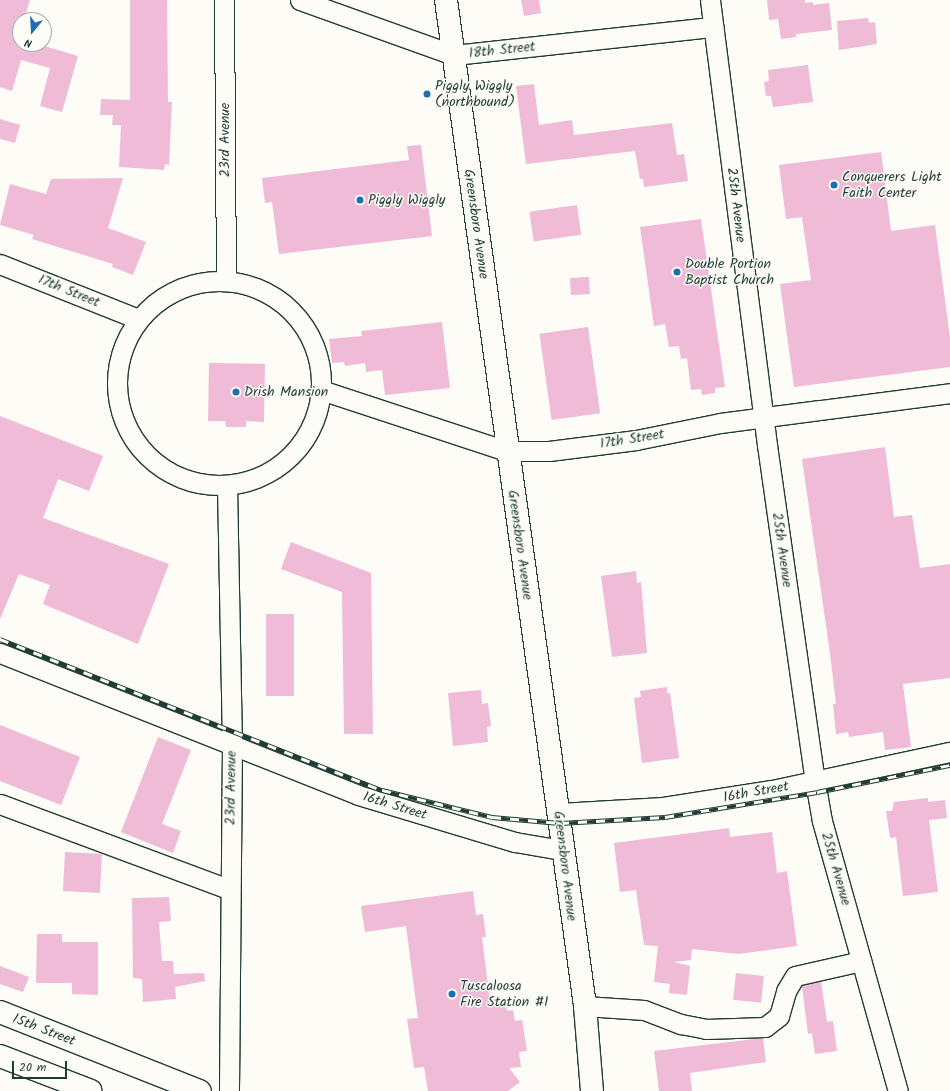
<!DOCTYPE html>
<style>
body{margin:0}
#map{position:relative;width:950px;height:1091px;overflow:hidden;background:#fdfcf7;font-family:Kalam,sans-serif}
div>[style]{position:absolute}
[style*='--x']{left:calc(var(--x)*1px);top:calc(var(--y)*1px);width:calc(var(--w)*1px);rotate:calc(var(--a)*1deg)}
.building>*{inset:0;background:#efbbd7;transform-origin:0 0}
.roads{filter:drop-shadow(1px 0 #1f3d34) drop-shadow(-1px 0 #1f3d34) drop-shadow(0 1px #1f3d34) drop-shadow(0 -1px #1f3d34)}
.minor>*{height:19px;margin:-9.5px;padding:0 9.5px;transform-origin:9.5px;border-radius:9.5px;background:#fdfcf7}
.minor>.ring{margin:-9.5px;padding:0;box-sizing:content-box;background:none;border:19px solid #fdfcf7;border-radius:50%}
.secondary>*{height:22px;margin:-11px;padding:0 11px;transform-origin:11px;border-radius:11px;background:#fdfcf7}
.primary>*{height:22px;margin:-11px;padding:0 11px;transform-origin:11px;border-radius:11px;background:#fdfcf7}
.rail>*{height:4.5px;margin-top:-2.25px;transform-origin:0;background:repeating-linear-gradient(90deg,#fdfcf7 0 9px,#1f3d34 0 18px);box-sizing:border-box;border-block:1px solid #1f3d34}
.dots>*{width:11px;height:11px;translate:-50% -50%;box-sizing:border-box;border:2px solid #fdfcf7;border-radius:50%}
span{translate:-50% -50%;white-space:nowrap;text-align:center;line-height:1.15;-webkit-text-stroke:3px #fdfcf7;paint-order:stroke}
.street-label{font-size:14px;color:#1f3d34}
.poi-label{font-size:14px;color:#1f3d34}
.left{translate:0 -50%;text-align:left}
.north{position:absolute;left:12px;top:12px;width:40px;height:40px;box-sizing:border-box;background:#fdfcf7;border:1px solid #a4b0a9;border-radius:50%;rotate:198deg;font-size:11px;font-weight:700;line-height:16px;text-align:center;color:#1f3d34}
.north::after{content:'';display:block;margin:auto;width:14px;height:18px;background:#1f6fb2;clip-path:polygon(50% 0,100% 100%,50% 72%,0 100%)}
.scale{position:absolute;left:12px;top:1061px;width:55px;height:18px;box-sizing:border-box;border:2px solid #1f3d34;border-top:0;padding-left:5px;font-size:12px;line-height:14px;white-space:nowrap;color:#1f3d34;-webkit-text-stroke:3px #fdfcf7;paint-order:stroke}
</style>
<div id="map">
<div class="building">
<i style="clip-path:polygon(0 0,30px 0,25px 16px,33px 18px,20px 20px,20px 44px,38px 44px,78px 56px,62px 112px,40px 106px,50px 68px,21px 60px,12px 91px,0 87px)"></i>
<i style="clip-path:polygon(130px 0,167px 0,168px 102px,172px 102px,169px 165px,165px 164px,164px 170px,119px 167px,121px 125px,112px 125px,113px 115px,100px 115px,101px 99px,130px 100px)"></i>
<i style="clip-path:polygon(521px 0,539px 0,541px 13px,524px 16px)"></i>
<i style="clip-path:polygon(767px 0,805px 0,805px 3px,813px 2px,813px 5px,829px 3px,832px 30px,796px 34px,796px 37px,781px 39px,778px 19px,769px 20px)"></i>
<i style="clip-path:polygon(868px 18px,869px 23px,875px 22px,877px 44px,839px 50px,837px 21px)"></i>
<i style="clip-path:polygon(808px 65px,813px 102px,773px 107px,771px 96px,766px 96px,764px 82px,769px 81px,768px 70px)"></i>
<i style="clip-path:polygon(534px 84px,539px 125px,572px 120px,574px 135px,672px 123px,677px 155px,684px 154px,688px 181px,644px 187px,643px 179px,640px 179px,635px 151px,526px 164px,516px 86px)"></i>
<i style="clip-path:polygon(0 119px,20px 125px,15px 143px,0 139px)"></i>
<i style="clip-path:polygon(421px 145px,432px 236px,279px 254px,272px 202px,265px 203px,262px 178px,409px 160px,407px 146px)"></i>
<i style="clip-path:polygon(881px 152px,891px 231px,935px 225px,950px 338px,950px 367px,794px 387px,780px 284px,811px 280px,802px 217px,786px 219px,779px 165px)"></i>
<i style="clip-path:polygon(123px 178px,108px 228px,146px 242px,133px 275px,112px 267px,113px 264px,32px 239px,34px 235px,0 225px,10px 184px,46px 194px,51px 179px)"></i>
<i style="left:577px;top:205px;width:30px;height:48px;rotate:82deg"></i>
<i style="clip-path:polygon(701px 219px,725px 387px,715px 388px,715px 393px,702px 395px,701px 389px,691px 390px,687px 358px,681px 359px,679px 346px,669px 347px,665px 324px,654px 326px,640px 227px)"></i>
<i style="left:589px;top:277px;width:17px;height:19px;rotate:87deg"></i>
<i style="clip-path:polygon(442px 322px,450px 388px,385px 395px,382px 370px,366px 372px,365px 363px,345px 366px,344px 362px,332px 363px,329px 339px,362px 336px,361px 331px)"></i>
<i style="left:588px;top:327px;width:87px;height:49px;rotate:82deg"></i>
<i style="clip-path:polygon(209px 363px,265px 364px,264px 422px,246px 421px,246px 427px,226px 427px,225px 421px,208px 421px)"></i>
<i style="clip-path:polygon(0 416px,103px 456px,89px 491px,58px 479px,43px 518px,169px 564px,138px 644px,43px 604px,50px 585px,19px 574px,0 619px)"></i>
<i style="clip-path:polygon(885px 447px,894px 517px,912px 515px,920px 568px,950px 564px,950px 678px,903px 684px,911px 747px,885px 750px,883px 732px,849px 737px,848px 732px,836px 734px,833px 704px,836px 704px,830px 653px,802px 459px)"></i>
<i style="clip-path:polygon(291px 542px,371px 573px,373px 734px,344px 734px,342px 592px,281px 569px)"></i>
<i style="clip-path:polygon(636px 571px,637px 583px,641px 582px,647px 653px,612px 657px,601px 576px)"></i>
<i style="left:266px;top:614px;width:28px;height:82px"></i>
<i style="clip-path:polygon(667px 687px,667px 693px,670px 693px,679px 758px,642px 763px,634px 698px,641px 697px,640px 691px)"></i>
<i style="clip-path:polygon(481px 690px,482px 704px,488px 703px,491px 726px,487px 727px,488px 742px,453px 746px,448px 693px)"></i>
<i style="clip-path:polygon(0 725px,80px 757px,61px 805px,0 781px)"></i>
<i style="clip-path:polygon(158px 737px,191px 750px,162px 824px,181px 831px,173px 853px,121px 832px)"></i>
<i style="clip-path:polygon(928px 798px,928px 802px,945px 800px,947px 818px,929px 820px,938px 892px,903px 896px,896px 837px,890px 838px,886px 811px,892px 811px,894px 802px)"></i>
<i style="clip-path:polygon(729px 828px,730px 837px,772px 832px,777px 873px,787px 871px,797px 946px,738px 954px,692px 949px,691px 960px,674px 962px,690px 966px,687px 995px,669px 993px,670px 984px,654px 982px,658px 946px,644px 945px,636px 890px,620px 892px,614px 843px)"></i>
<i style="left:65px;top:852px;width:37px;height:39px;rotate:3deg"></i>
<i style="clip-path:polygon(473px 891px,476px 915px,483px 914px,486px 937px,482px 937px,490px 1002px,506px 1000px,507px 1011px,513px 1010px,515px 1021px,522px 1020px,527px 1051px,519px 1052px,521px 1067px,509px 1068px,520px 1082px,508px 1091px,428px 1091px,424px 1067px,414px 1068px,407px 1019px,418px 1018px,406px 926px,365px 932px,361px 906px)"></i>
<i style="clip-path:polygon(169px 897px,171px 921px,159px 922px,162px 961px,173px 961px,174px 974px,204px 973px,205px 981px,175px 987px,176px 999px,143px 1002px,142px 979px,133px 978px,132px 898px)"></i>
<i style="clip-path:polygon(37px 934px,62px 934px,62px 942px,98px 942px,98px 995px,72px 994px,72px 983px,36px 983px)"></i>
<i style="clip-path:polygon(0 966px,29px 977px,23px 992px,0 984px)"></i>
<i style="left:736px;top:973px;width:28px;height:27px;rotate:6deg"></i>
<i style="clip-path:polygon(821px 981px,827px 1022px,833px 1021px,837px 1051px,815px 1054px,812px 1033px,808px 1034px,802px 986px)"></i>
<i style="clip-path:polygon(763px 1038px,766px 1062px,690px 1073px,692px 1091px,659px 1091px,654px 1051px)"></i>
</div>
<div class="roads">
<div class="minor">
<i style="--x:224;--y:0;--w:280;--a:89.6"></i>
<i style="--x:300;--y:0;--w:164;--a:19.7"></i>
<i style="--x:454;--y:55;--w:261;--a:-6.2"></i>
<i style="--x:710;--y:0;--w:449;--a:82.7"></i>
<i style="--x:767;--y:445;--w:339;--a:81.9"></i>
<i style="--x:815;--y:781;--w:41;--a:80.1"></i>
<i style="--x:822;--y:821;--w:280;--a:74.3"></i>
<i style="--x:0;--y:264;--w:149;--a:21.7"></i>
<i class="ring" style="left:117px;top:281px;width:185px;height:185px"></i>
<i style="--x:321;--y:390;--w:196;--a:18.2"></i>
<i style="--x:507;--y:451;--w:42;--a:0"></i>
<i style="--x:549;--y:451;--w:88;--a:-7.2"></i>
<i style="--x:636;--y:440;--w:86;--a:-11.4"></i>
<i style="--x:720;--y:423;--w:232;--a:-7.4"></i>
<i style="--x:227;--y:485;--w:260;--a:88.9"></i>
<i style="--x:232;--y:745;--w:346;--a:90.5"></i>
<i style="--x:0;--y:653;--w:385;--a:21.6"></i>
<i style="--x:358;--y:795;--w:164;--a:16.7"></i>
<i style="--x:515;--y:842;--w:48;--a:9.7"></i>
<i style="--x:0;--y:804;--w:244;--a:20.4"></i>
<i style="--x:559;--y:813;--w:104;--a:-3.3"></i>
<i style="--x:663;--y:807;--w:110;--a:-8.9"></i>
<i style="--x:772;--y:790;--w:182;--a:-12.1"></i>
<i style="--x:585;--y:1006;--w:59;--a:3.9"></i>
<i style="--x:644;--y:1010;--w:40;--a:21"></i>
<i style="--x:681;--y:1024;--w:25;--a:11"></i>
<i style="--x:706;--y:1029;--w:59;--a:-1.9"></i>
<i style="--x:765;--y:1027;--w:18;--a:-38"></i>
<i style="--x:779;--y:1016;--w:26;--a:-74"></i>
<i style="--x:786;--y:991;--w:17;--a:-59"></i>
<i style="--x:795;--y:976;--w:68;--a:-12.8"></i>
</div>
<div class="secondary">
<i style="--x:446;--y:0;--w:1016;--a:82.13"></i>
<i style="--x:585;--y:1006;--w:85;--a:85.3"></i>
</div>
<div class="primary">
<i style="--x:0;--y:1012;--w:215;--a:21.6"></i>
<i style="--x:0;--y:1056;--w:97;--a:21"></i>
</div>
</div>
<div class="rail">
<i style="--x:0;--y:639;--w:411;--a:21.6"></i>
<i style="--x:382;--y:790;--w:113;--a:13.8"></i>
<i style="--x:492;--y:817;--w:68;--a:5"></i>
<i style="--x:560;--y:823;--w:105;--a:-3.3"></i>
<i style="--x:665;--y:817;--w:154;--a:-9.3"></i>
<i style="--x:817;--y:792;--w:136;--a:-11.5"></i>
</div>
<div class="dots">
<i style="left:427px;top:94px;background:#1f6fb2"></i>
<i style="left:834px;top:185px;background:#1f6fb2"></i>
<i style="left:360px;top:200px;background:#1f6fb2"></i>
<i style="left:677px;top:272px;background:#1f6fb2"></i>
<i style="left:236px;top:392px;background:#1f6fb2"></i>
<i style="left:452px;top:994px;background:#1f6fb2"></i>
</div>
<div class="street-label">
<span style="left:502px;top:50px;rotate:-6deg">18th Street</span>
<span style="left:225px;top:140px;rotate:-90deg">23rd Avenue</span>
<span style="left:736px;top:205px;rotate:83deg">25th Avenue</span>
<span style="left:476px;top:224px;rotate:82deg">Greensboro Avenue</span>
<span style="left:69px;top:291px;rotate:22deg">17th Street</span>
<span style="left:632px;top:439px;rotate:-9deg">17th Street</span>
<span style="left:520px;top:545px;rotate:82deg">Greensboro Avenue</span>
<span style="left:782px;top:550px;rotate:82deg">25th Avenue</span>
<span style="left:231px;top:788px;rotate:-89deg">23rd Avenue</span>
<span style="left:756px;top:792px;rotate:-10deg">16th Street</span>
<span style="left:395px;top:806px;rotate:17deg">16th Street</span>
<span style="left:565px;top:866px;rotate:83deg">Greensboro Avenue</span>
<span style="left:836px;top:869px;rotate:74deg">25th Avenue</span>
<span style="left:44px;top:1030px;rotate:21deg">15th Street</span>
</div>
<div class="poi-label">
<span class="left" style="left:435px;top:94px">Piggly Wiggly<br>(northbound)</span>
<span class="left" style="left:842px;top:185px">Conquerers Light<br>Faith Center</span>
<span class="left" style="left:368px;top:200px">Piggly Wiggly</span>
<span class="left" style="left:685px;top:272px">Double Portion<br>Baptist Church</span>
<span class="left" style="left:244px;top:392px">Drish Mansion</span>
<span class="left" style="left:460px;top:994px">Tuscaloosa<br>Fire Station #1</span>
</div>
<div class="north">N</div>
<div class="scale">20 m</div>
</div>
